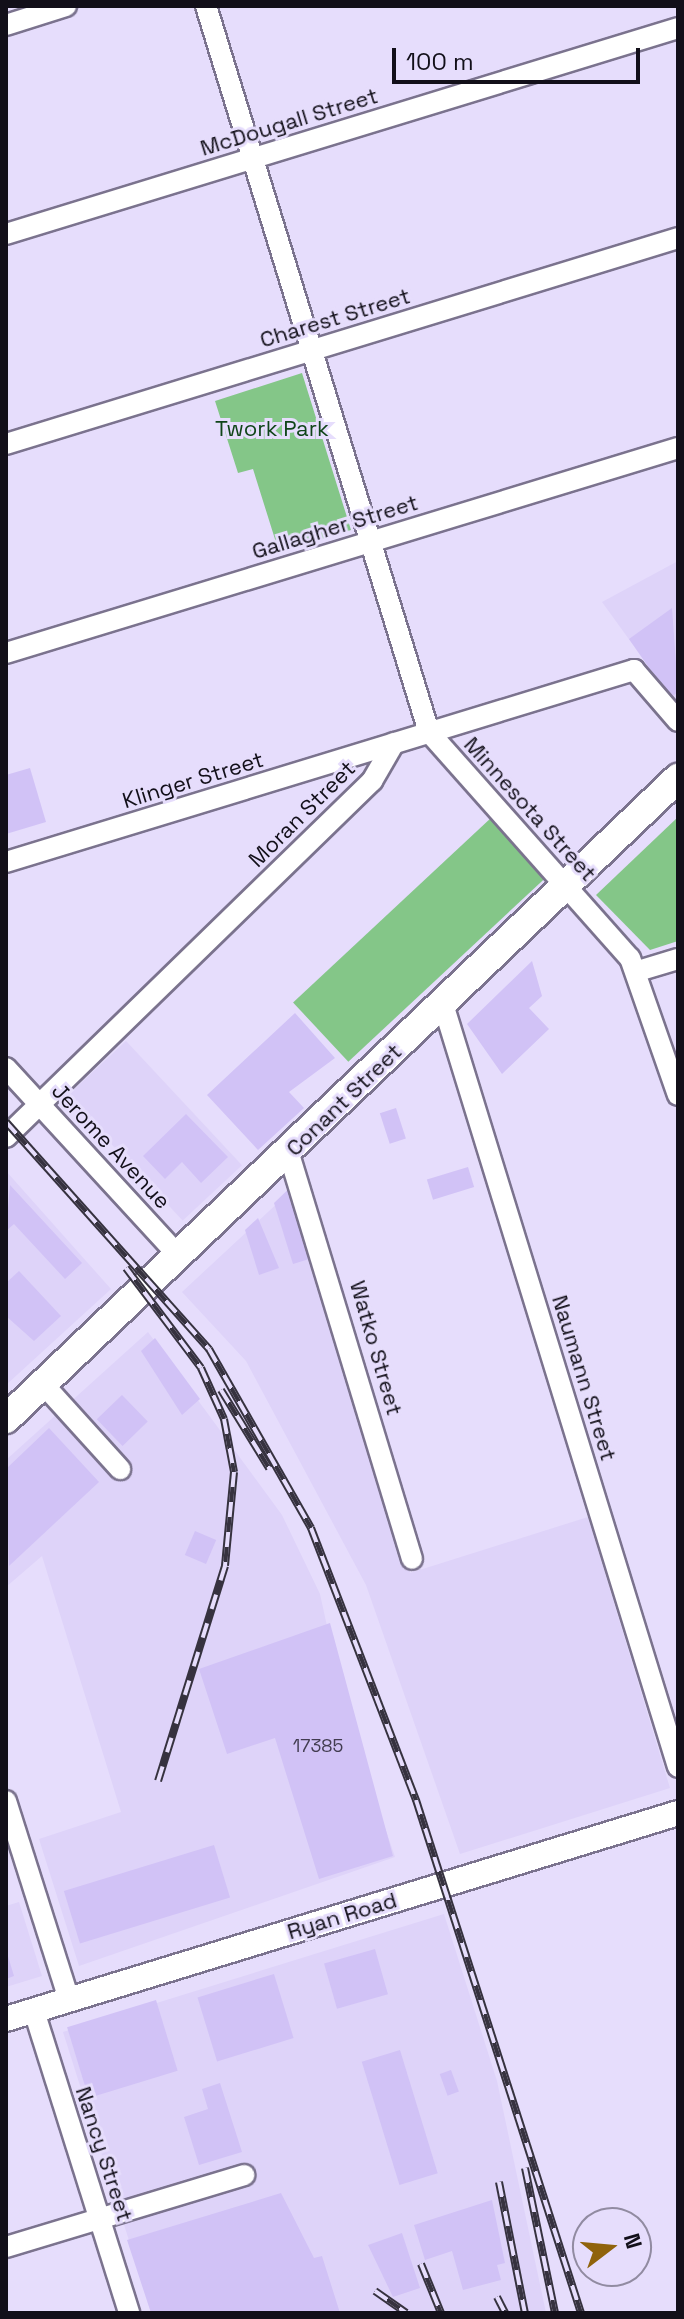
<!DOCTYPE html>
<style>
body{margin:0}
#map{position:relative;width:684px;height:2319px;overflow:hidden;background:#e6ddfc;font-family:"Space Grotesk",sans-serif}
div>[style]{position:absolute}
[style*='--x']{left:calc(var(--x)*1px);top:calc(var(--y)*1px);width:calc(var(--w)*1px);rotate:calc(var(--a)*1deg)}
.built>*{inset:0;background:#ded3f9;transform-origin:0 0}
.green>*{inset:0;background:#84c688;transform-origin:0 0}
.building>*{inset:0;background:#d1c2f6;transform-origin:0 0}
.roads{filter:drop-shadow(2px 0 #7b738e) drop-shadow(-2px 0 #7b738e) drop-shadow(0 2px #7b738e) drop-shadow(0 -2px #7b738e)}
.minor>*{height:20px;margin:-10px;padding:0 10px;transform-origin:10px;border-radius:10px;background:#fff}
.tertiary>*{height:24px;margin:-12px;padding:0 12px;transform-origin:12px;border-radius:12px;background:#fff}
.secondary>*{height:28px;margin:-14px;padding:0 14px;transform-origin:14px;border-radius:14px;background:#fff}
.rail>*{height:8px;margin-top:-4px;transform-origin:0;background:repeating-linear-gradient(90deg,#e6ddfc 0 15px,#36323f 0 30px);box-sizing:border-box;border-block:2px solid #36323f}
span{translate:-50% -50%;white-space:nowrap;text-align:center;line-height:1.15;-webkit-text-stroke:6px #e6ddfc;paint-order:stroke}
.number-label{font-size:18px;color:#423c50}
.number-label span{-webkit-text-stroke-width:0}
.street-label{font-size:22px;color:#120f19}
.park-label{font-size:22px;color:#104519}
.frame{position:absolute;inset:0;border:8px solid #120f19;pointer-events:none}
.north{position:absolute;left:572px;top:2207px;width:80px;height:80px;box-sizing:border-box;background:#e6ddfc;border:2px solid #918ba1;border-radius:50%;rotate:74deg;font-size:22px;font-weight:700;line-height:32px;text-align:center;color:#120f19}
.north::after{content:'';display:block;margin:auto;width:28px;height:36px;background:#90630c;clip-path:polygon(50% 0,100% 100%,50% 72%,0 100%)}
.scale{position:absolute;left:392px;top:48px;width:248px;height:36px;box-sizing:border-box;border:4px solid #120f19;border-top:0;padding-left:10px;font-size:24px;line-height:28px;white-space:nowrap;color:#120f19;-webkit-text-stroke:6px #e6ddfc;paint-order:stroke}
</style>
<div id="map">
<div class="built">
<i style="clip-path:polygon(678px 561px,678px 707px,602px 602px)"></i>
<i style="left:126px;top:1041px;width:170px;height:81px;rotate:47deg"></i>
<i style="clip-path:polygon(6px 1171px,111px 1289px,6px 1385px)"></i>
<i style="clip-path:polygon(296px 1186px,410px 1573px,588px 1517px,670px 1788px,460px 1854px,366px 1585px,246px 1361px,182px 1292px)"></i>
<i style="clip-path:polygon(148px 1332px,282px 1515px,320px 1594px,346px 1713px,395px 1857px,79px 1966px,39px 1839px,121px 1812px,42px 1556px,6px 1587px,6px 1460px)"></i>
<i style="clip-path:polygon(19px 1902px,42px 1976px,6px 1987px,6px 1906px)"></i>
<i style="clip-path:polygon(444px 1914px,497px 2081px,546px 2313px,152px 2313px,63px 2032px)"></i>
</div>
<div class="green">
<i style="clip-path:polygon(302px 373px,351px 530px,279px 552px,253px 469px,238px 473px,215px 401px)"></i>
<i style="left:492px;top:817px;width:81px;height:272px;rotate:47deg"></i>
<i style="clip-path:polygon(678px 817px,678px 941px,650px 950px,596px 895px)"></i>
</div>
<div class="building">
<i style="clip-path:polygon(672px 608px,678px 692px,670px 698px,629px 639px)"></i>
<i style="clip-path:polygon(30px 768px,46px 822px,6px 834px,6px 775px)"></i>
<i style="clip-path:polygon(532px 961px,542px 996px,529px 1008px,549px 1029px,502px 1074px,467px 1024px)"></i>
<i style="clip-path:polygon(295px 1013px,335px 1058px,289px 1092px,304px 1108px,258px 1150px,207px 1095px)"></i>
<i style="left:396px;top:1108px;width:32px;height:17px;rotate:72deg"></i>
<i style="clip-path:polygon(186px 1114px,228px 1157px,201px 1183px,182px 1162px,165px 1179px,143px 1156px)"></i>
<i style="left:468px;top:1167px;width:21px;height:43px;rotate:73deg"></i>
<i style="clip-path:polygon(298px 1180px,322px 1255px,293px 1264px,274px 1203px)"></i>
<i style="clip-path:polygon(10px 1185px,82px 1263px,65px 1279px,14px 1224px,6px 1231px)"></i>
<i style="clip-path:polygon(258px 1218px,279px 1268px,259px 1275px,245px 1230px)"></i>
<i style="clip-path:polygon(19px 1271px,61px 1316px,34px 1341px,6px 1316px,6px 1283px)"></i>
<i style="clip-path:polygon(155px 1338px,200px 1399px,182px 1415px,141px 1351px)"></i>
<i style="left:122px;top:1395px;width:37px;height:35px;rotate:46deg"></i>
<i style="clip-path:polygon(49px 1428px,99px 1482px,9px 1566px,6px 1469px)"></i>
<i style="left:195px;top:1531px;width:23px;height:26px;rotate:23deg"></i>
<i style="clip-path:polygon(330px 1623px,393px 1856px,319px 1879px,275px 1738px,227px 1754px,199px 1669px)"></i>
<i style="left:214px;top:1845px;width:55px;height:157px;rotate:73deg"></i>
<i style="left:375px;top:1949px;width:47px;height:53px;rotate:74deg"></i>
<i style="clip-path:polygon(7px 1953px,14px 1976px,6px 1979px,6px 1954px)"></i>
<i style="left:274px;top:1974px;width:67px;height:80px;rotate:73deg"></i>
<i style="left:156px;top:2000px;width:74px;height:93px;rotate:73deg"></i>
<i style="left:400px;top:2050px;width:129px;height:40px;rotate:73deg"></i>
<i style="left:451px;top:2070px;width:23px;height:12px;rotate:70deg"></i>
<i style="clip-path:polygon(220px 2083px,242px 2152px,199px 2165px,184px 2117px,208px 2109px,202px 2089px)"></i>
<i style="clip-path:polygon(281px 2193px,314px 2258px,322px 2256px,340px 2313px,151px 2313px,127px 2240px)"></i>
<i style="clip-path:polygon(492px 2200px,505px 2263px,497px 2265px,501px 2280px,463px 2290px,452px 2251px,425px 2260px,414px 2225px)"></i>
<i style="clip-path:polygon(402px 2233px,420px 2288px,393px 2297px,368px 2245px)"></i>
</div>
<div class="roads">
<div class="minor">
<i style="--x:206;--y:6;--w:759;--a:72.93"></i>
<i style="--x:429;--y:732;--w:302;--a:48.4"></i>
<i style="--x:630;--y:958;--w:145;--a:70.7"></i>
<i style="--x:6;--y:25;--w:63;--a:-17.6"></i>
<i style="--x:6;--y:234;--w:703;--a:-17.04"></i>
<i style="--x:6;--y:444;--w:703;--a:-17.04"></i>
<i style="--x:6;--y:653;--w:703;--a:-16.96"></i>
<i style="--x:6;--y:862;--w:657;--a:-17"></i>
<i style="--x:634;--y:670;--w:67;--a:49.2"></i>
<i style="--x:638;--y:971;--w:42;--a:-16.7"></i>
<i style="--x:443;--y:1004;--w:798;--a:72.88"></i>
<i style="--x:6;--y:1068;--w:257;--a:47.4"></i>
<i style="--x:6;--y:1137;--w:511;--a:-44.21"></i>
<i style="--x:372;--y:781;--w:44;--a:-59.9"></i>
<i style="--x:289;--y:1154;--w:423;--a:73.1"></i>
<i style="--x:43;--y:1384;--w:115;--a:47.8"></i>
<i style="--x:6;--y:1801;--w:209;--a:72.4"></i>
<i style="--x:34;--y:2011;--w:317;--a:72.5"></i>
<i style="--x:6;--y:2247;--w:249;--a:-16.8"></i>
</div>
<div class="tertiary">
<i style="--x:6;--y:2019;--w:703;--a:-17.04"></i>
</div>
<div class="secondary">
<i style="--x:6;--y:1419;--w:929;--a:-43.65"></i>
</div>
</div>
<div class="rail">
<i style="--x:6;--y:1122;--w:305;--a:48.2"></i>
<i style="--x:209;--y:1349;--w:206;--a:60.3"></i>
<i style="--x:311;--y:1528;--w:292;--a:68.9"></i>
<i style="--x:416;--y:1800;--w:539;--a:72.17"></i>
<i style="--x:126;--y:1268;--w:125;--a:53.1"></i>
<i style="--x:201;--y:1368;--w:56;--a:65.7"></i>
<i style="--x:224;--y:1419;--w:54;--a:79.3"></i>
<i style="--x:234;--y:1472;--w:94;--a:95.5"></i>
<i style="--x:225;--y:1566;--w:225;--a:107.3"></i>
<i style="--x:221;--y:1390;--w:92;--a:58.4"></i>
<i style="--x:525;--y:2168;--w:148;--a:78.3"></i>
<i style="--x:499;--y:2182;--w:134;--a:78.8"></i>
<i style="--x:421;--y:2264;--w:53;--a:67.8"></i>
<i style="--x:375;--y:2291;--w:38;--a:35"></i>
<i style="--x:497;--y:2297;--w:18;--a:63"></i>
</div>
<div class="number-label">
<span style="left:318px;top:1746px">17385</span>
</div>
<div class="street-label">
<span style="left:289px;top:122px;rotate:-17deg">McDougall Street</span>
<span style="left:335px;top:318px;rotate:-17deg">Charest Street</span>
<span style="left:335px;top:527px;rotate:-17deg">Gallagher Street</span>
<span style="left:193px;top:780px;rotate:-17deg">Klinger Street</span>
<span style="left:530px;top:809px;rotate:48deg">Minnesota Street</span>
<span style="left:302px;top:814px;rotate:-45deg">Moran Street</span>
<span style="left:344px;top:1100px;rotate:-44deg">Conant Street</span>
<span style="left:111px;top:1146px;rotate:47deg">Jerome Avenue</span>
<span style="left:376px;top:1348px;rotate:74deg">Watko Street</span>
<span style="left:584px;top:1378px;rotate:73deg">Naumann Street</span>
<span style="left:342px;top:1916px;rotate:-17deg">Ryan Road</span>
<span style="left:104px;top:2154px;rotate:72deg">Nancy Street</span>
</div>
<div class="park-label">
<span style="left:272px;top:429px">Twork Park</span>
</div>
<div class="frame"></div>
<div class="north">N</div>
<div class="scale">100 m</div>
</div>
